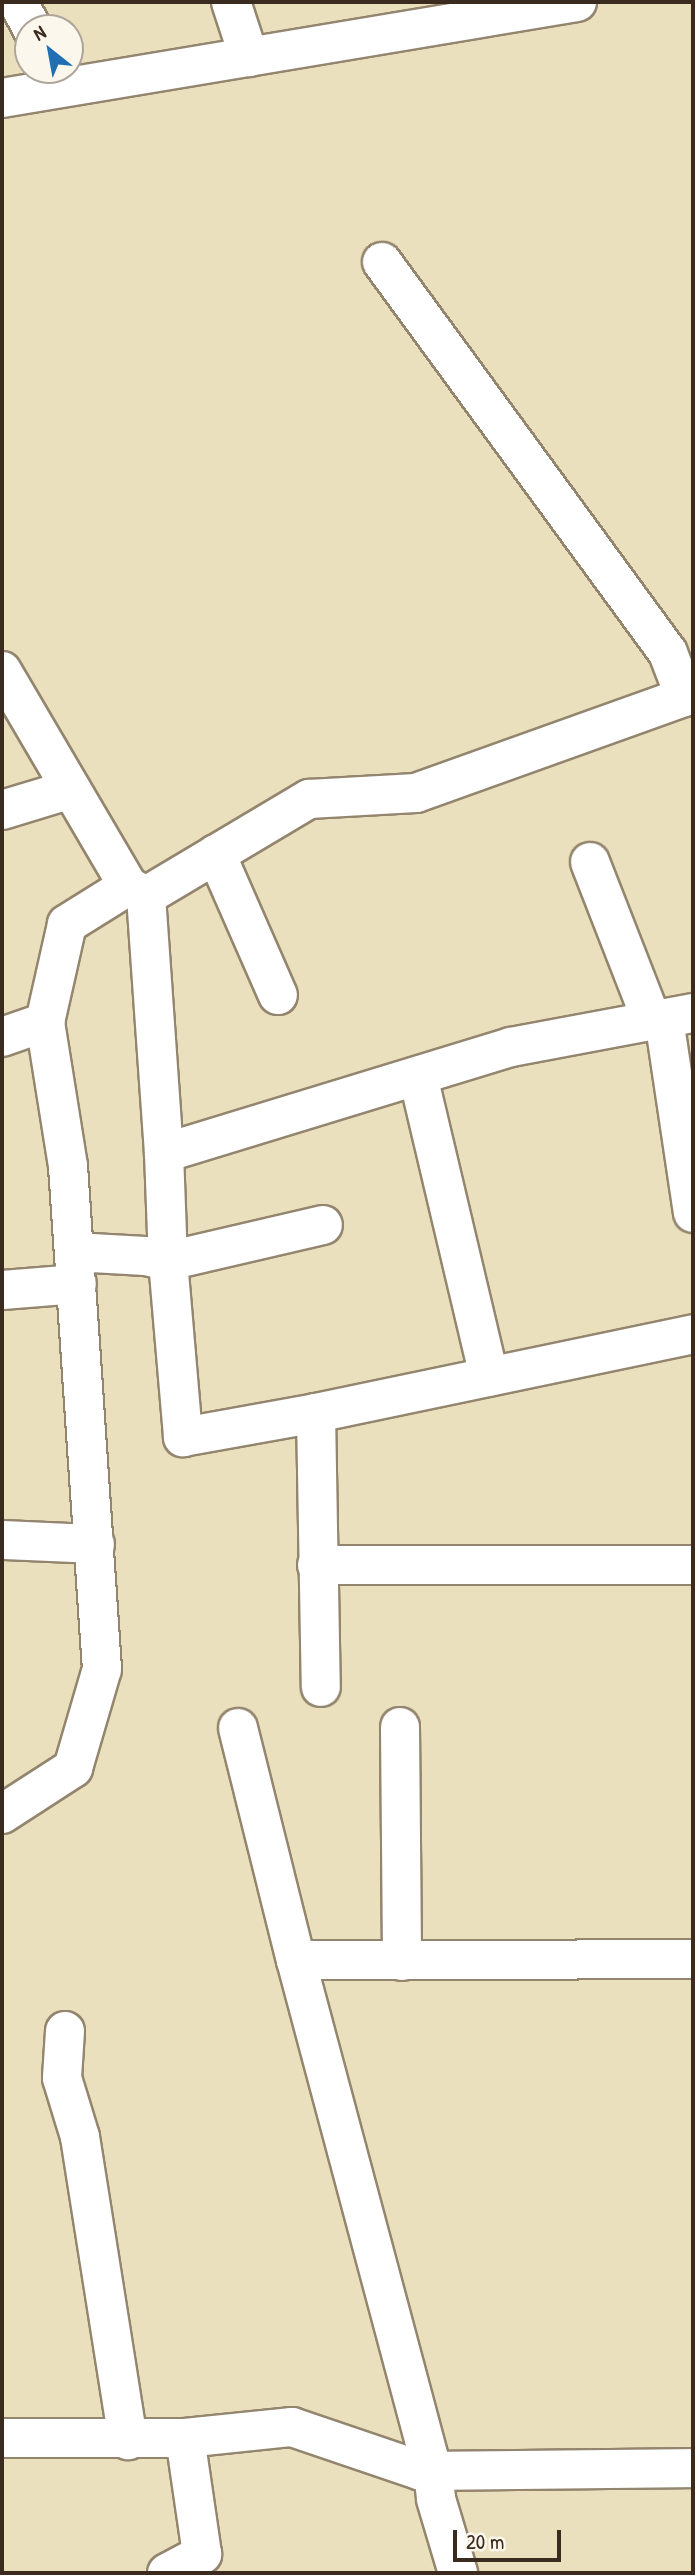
<!DOCTYPE html>
<style>
body{margin:0}
#map{position:relative;width:695px;height:2575px;overflow:hidden;background:#ebe0bd;font-family:"Patrick Hand",sans-serif}
div>[style]{position:absolute}
[style*='--x']{left:calc(var(--x)*1px);top:calc(var(--y)*1px);width:calc(var(--w)*1px);rotate:calc(var(--a)*1deg)}
.roads{filter:drop-shadow(2px 0 #93856e) drop-shadow(-2px 0 #93856e) drop-shadow(0 2px #93856e) drop-shadow(0 -2px #93856e)}
.minor>*{height:38px;margin:-19px;padding:0 19px;transform-origin:19px;border-radius:19px;background:#fff}
span{translate:-50% -50%;white-space:nowrap;text-align:center;line-height:1.15;-webkit-text-stroke:5px #fbf7ec;paint-order:stroke}
.frame{position:absolute;inset:0;border:4px solid #3b2a1e;pointer-events:none}
.north{position:absolute;left:14px;top:14px;width:70px;height:70px;box-sizing:border-box;background:#fbf7ec;border:2px solid #aea59a;border-radius:50%;rotate:329deg;font-size:19px;font-weight:700;line-height:28px;text-align:center;color:#3b2a1e}
.north::after{content:'';display:block;margin:auto;width:24px;height:32px;background:#1f6fb2;clip-path:polygon(50% 0,100% 100%,50% 72%,0 100%)}
.scale{position:absolute;left:453px;top:2530px;width:108px;height:32px;box-sizing:border-box;border:4px solid #3b2a1e;border-top:0;padding-left:9px;font-size:21px;line-height:24px;white-space:nowrap;color:#3b2a1e;-webkit-text-stroke:5px #fbf7ec;paint-order:stroke}
</style>
<div id="map">
<div class="roads">
<div class="minor">
<i style="--x:18;--y:2;--w:30;--a:62"></i>
<i style="--x:231;--y:2;--w:58;--a:71.9"></i>
<i style="--x:2;--y:98;--w:583;--a:-9.48"></i>
<i style="--x:382;--y:262;--w:484;--a:53.8"></i>
<i style="--x:668;--y:653;--w:47;--a:68.9"></i>
<i style="--x:2;--y:671;--w:249;--a:59.6"></i>
<i style="--x:128;--y:886;--w:21;--a:29"></i>
<i style="--x:146;--y:896;--w:258;--a:86"></i>
<i style="--x:164;--y:1153;--w:108;--a:87.9"></i>
<i style="--x:168;--y:1261;--w:177;--a:85.1"></i>
<i style="--x:183;--y:1437;--w:135;--a:-10.2"></i>
<i style="--x:316;--y:1413;--w:385;--a:-11.8"></i>
<i style="--x:2;--y:810;--w:72;--a:-16.9"></i>
<i style="--x:216;--y:854;--w:154;--a:66.3"></i>
<i style="--x:590;--y:862;--w:171;--a:68.7"></i>
<i style="--x:146;--y:896;--w:190;--a:-30.8"></i>
<i style="--x:309;--y:799;--w:107;--a:-3.2"></i>
<i style="--x:416;--y:793;--w:294;--a:-19.7"></i>
<i style="--x:664;--y:1019;--w:196;--a:81.5"></i>
<i style="--x:2;--y:1037;--w:46;--a:-19.2"></i>
<i style="--x:418;--y:1076;--w:309;--a:76.7"></i>
<i style="--x:164;--y:1153;--w:363;--a:-17"></i>
<i style="--x:511;--y:1047;--w:185;--a:-10.6"></i>
<i style="--x:74;--y:1252;--w:71;--a:3.2"></i>
<i style="--x:145;--y:1256;--w:24;--a:12"></i>
<i style="--x:168;--y:1261;--w:159;--a:-13.1"></i>
<i style="--x:2;--y:1290;--w:75;--a:-4.6"></i>
<i style="--x:316;--y:1413;--w:274;--a:89"></i>
<i style="--x:2;--y:1540;--w:93;--a:2.5"></i>
<i style="--x:317;--y:1565;--w:376;--a:0"></i>
<i style="--x:400;--y:1727;--w:234;--a:89.5"></i>
<i style="--x:238;--y:1728;--w:239;--a:76"></i>
<i style="--x:296;--y:1960;--w:531;--a:75.05"></i>
<i style="--x:433;--y:2473;--w:26;--a:83"></i>
<i style="--x:436;--y:2499;--w:77;--a:73.4"></i>
<i style="--x:2;--y:1814;--w:85;--a:-32.9"></i>
<i style="--x:73;--y:1768;--w:103;--a:-73.7"></i>
<i style="--x:102;--y:1669;--w:504;--a:-93.87"></i>
<i style="--x:68;--y:1166;--w:146;--a:-99.1"></i>
<i style="--x:45;--y:1022;--w:100;--a:-77.3"></i>
<i style="--x:67;--y:924;--w:72;--a:-31.9"></i>
<i style="--x:296;--y:1960;--w:397;--a:-0.1"></i>
<i style="--x:65;--y:2031;--w:47;--a:93.7"></i>
<i style="--x:62;--y:2078;--w:62;--a:73"></i>
<i style="--x:80;--y:2137;--w:307;--a:81"></i>
<i style="--x:2;--y:2438;--w:183;--a:0"></i>
<i style="--x:185;--y:2438;--w:108;--a:-5.9"></i>
<i style="--x:292;--y:2427;--w:136;--a:18.8"></i>
<i style="--x:421;--y:2471;--w:272;--a:-0.6"></i>
<i style="--x:167;--y:2573;--w:40;--a:-28"></i>
<i style="--x:202;--y:2554;--w:117;--a:-98.3"></i>
</div>
</div>
<div class="frame"></div>
<div class="north">N</div>
<div class="scale">20 m</div>
</div>
